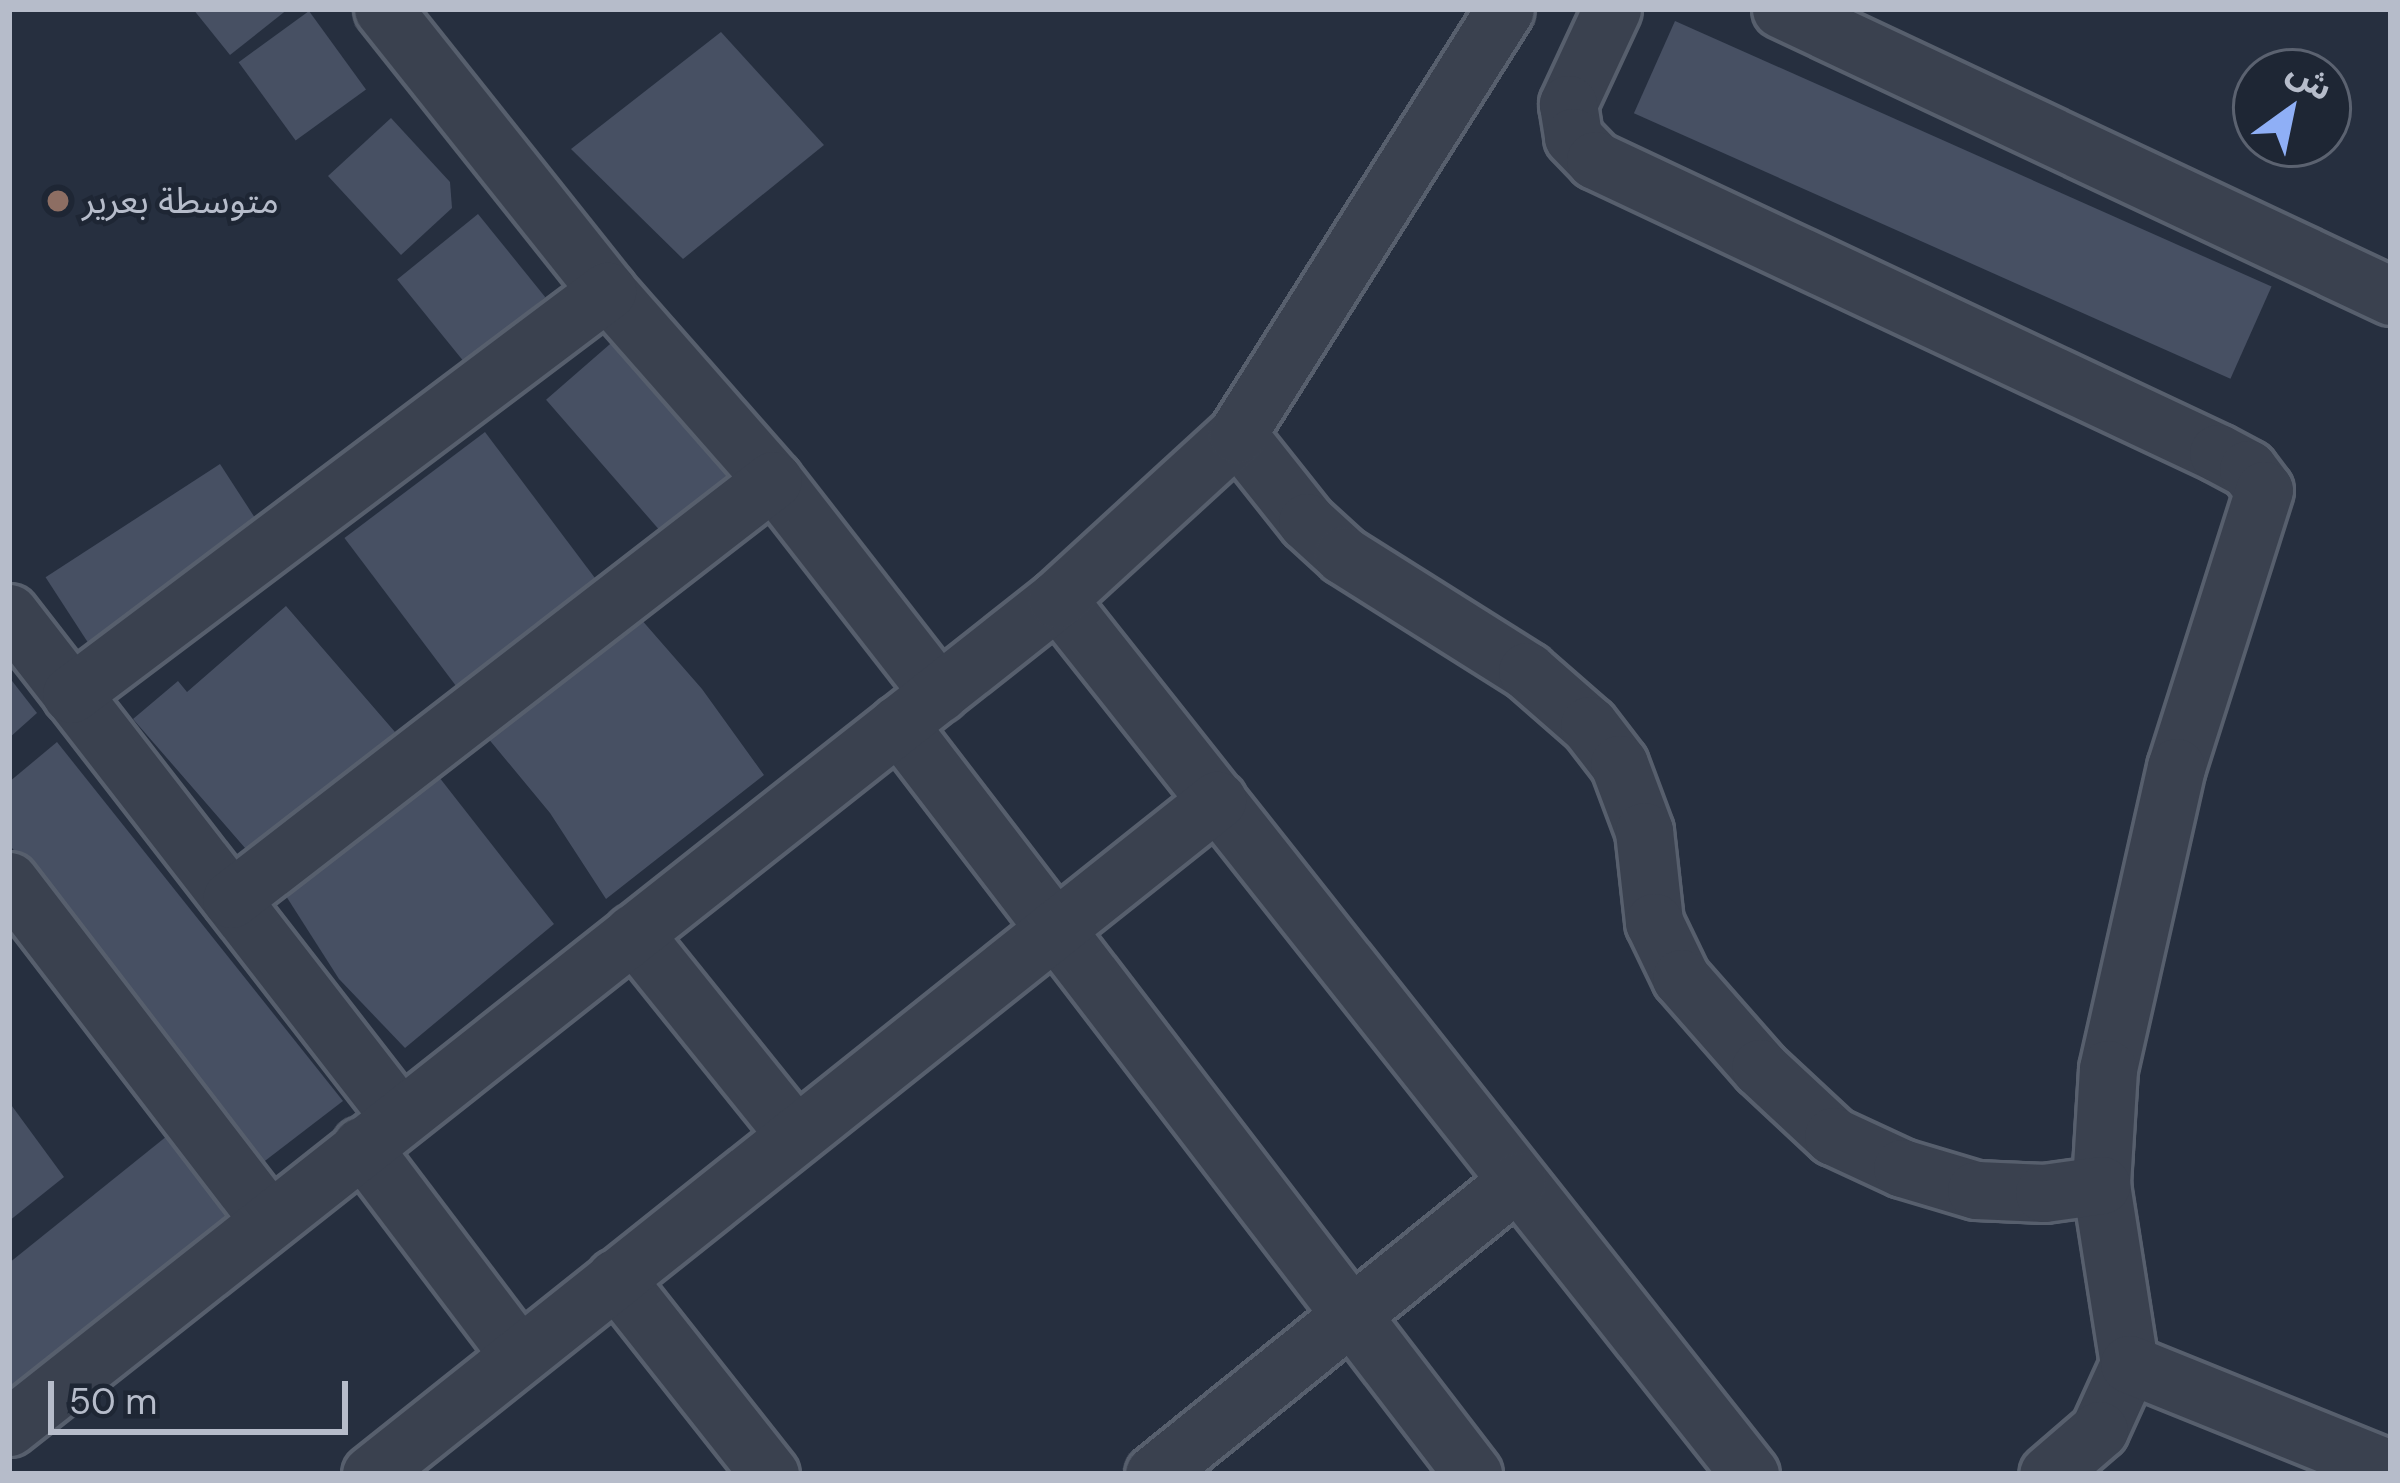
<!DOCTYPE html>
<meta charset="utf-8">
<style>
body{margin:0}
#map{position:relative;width:2400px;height:1483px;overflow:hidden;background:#262f3f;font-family:"DM Sans","Noto Sans Arabic",sans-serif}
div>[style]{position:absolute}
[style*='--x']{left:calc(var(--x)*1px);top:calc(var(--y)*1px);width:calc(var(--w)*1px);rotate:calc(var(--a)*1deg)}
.building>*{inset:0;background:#475063;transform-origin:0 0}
.roads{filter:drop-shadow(3px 0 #575f6d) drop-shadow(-3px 0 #575f6d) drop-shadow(0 3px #575f6d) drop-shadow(0 -3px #575f6d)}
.minor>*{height:57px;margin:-28.5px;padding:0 28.5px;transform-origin:28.5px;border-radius:28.5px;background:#3a414f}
.dots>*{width:33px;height:33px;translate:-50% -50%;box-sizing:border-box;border:6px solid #1e2634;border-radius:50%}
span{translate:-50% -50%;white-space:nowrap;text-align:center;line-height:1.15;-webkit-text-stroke:9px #1e2634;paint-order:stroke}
.poi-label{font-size:36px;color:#b6bcca}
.left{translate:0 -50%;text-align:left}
.frame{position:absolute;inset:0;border:12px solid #b6bcca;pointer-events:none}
.north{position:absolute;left:2232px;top:48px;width:120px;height:120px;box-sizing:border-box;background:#1e2634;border:3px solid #5b6270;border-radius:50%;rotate:33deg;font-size:33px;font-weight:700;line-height:48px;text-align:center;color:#b6bcca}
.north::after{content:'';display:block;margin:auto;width:42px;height:54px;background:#8faff6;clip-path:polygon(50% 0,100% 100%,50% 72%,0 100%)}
.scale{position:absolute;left:48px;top:1381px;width:300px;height:54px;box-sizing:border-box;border:6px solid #b6bcca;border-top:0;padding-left:15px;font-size:36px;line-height:42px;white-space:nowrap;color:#b6bcca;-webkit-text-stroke:9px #1e2634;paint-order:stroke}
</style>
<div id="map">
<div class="building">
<i style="clip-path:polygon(193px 9px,288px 9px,230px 55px)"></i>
<i style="left:309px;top:11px;width:97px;height:87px;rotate:54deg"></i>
<i style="left:1675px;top:21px;width:653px;height:101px;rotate:24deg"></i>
<i style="clip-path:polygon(721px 32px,824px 145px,683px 259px,571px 149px)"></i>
<i style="clip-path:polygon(391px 118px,450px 182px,452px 208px,401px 255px,328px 176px)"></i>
<i style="left:478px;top:214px;width:107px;height:104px;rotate:51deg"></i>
<i style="left:617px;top:338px;width:181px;height:94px;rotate:49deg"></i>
<i style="left:485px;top:432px;width:188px;height:176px;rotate:53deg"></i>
<i style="left:220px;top:464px;width:79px;height:208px;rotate:57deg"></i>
<i style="clip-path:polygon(286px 606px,395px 732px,252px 856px,133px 719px,178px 681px,187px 692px)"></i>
<i style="clip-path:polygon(640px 618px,702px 689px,764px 775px,606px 899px,550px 813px,487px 737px)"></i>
<i style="clip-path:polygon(9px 677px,37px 713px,9px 738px)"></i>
<i style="clip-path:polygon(57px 742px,343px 1101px,257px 1167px,9px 844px,9px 782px)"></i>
<i style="clip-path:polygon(439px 777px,554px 924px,405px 1048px,339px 979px,286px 896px)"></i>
<i style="clip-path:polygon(9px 1102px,64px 1177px,9px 1221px)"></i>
<i style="clip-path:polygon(167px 1136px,229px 1219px,9px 1395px,9px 1263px)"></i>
</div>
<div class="roads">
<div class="minor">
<i style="--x:383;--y:9;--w:360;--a:51.5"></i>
<i style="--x:607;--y:291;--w:252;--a:48.7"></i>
<i style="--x:773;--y:480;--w:270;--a:52.1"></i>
<i style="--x:1612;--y:9;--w:105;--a:114.9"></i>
<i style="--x:1568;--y:104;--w:33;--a:81"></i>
<i style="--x:1573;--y:137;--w:32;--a:46"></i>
<i style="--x:1595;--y:160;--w:688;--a:25.19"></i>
<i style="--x:2218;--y:453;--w:34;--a:28"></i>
<i style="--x:2248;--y:469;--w:26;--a:53"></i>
<i style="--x:2264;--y:490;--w:291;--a:107.6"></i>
<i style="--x:2176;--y:767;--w:310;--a:102.7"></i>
<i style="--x:2108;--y:1069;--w:116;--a:93.5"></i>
<i style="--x:2101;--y:1185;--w:181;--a:81.1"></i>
<i style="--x:2129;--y:1364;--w:72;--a:114.4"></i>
<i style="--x:2099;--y:1430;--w:67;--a:139.2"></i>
<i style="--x:1781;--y:9;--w:674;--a:25.2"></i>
<i style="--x:1237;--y:434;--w:112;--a:51.5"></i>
<i style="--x:1307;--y:522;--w:49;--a:42.5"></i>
<i style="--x:1343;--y:555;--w:218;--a:32.2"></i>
<i style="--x:1527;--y:671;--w:82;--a:41.1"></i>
<i style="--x:1589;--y:725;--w:49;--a:52.4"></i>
<i style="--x:1619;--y:764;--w:72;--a:69.5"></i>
<i style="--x:1644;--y:831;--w:92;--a:83.7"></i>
<i style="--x:1654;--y:922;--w:62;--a:64.3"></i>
<i style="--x:1681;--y:978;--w:120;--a:48.7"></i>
<i style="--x:1760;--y:1068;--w:100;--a:43"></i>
<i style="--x:1833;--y:1136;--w:76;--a:24.9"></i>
<i style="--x:1902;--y:1168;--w:77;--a:16.6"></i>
<i style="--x:1976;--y:1190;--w:68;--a:2.5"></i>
<i style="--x:2044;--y:1193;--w:58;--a:-8"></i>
<i style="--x:1057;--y:599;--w:1116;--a:51.62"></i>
<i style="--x:9;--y:613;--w:636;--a:52.21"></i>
<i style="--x:71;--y:694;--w:671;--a:-36.94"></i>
<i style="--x:898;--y:724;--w:945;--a:52.52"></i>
<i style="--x:9;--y:881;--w:425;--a:52.5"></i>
<i style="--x:231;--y:899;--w:685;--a:-37.71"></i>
<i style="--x:633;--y:933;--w:257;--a:51.2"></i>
<i style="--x:361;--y:1146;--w:262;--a:52.9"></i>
<i style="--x:615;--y:1278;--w:250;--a:51.7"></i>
<i style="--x:2129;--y:1364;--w:283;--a:22"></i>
<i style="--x:9;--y:1427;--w:1336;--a:-38.31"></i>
<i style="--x:1057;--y:599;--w:244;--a:-42.5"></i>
<i style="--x:1237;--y:434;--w:502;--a:-57.76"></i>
<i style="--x:371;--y:1474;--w:1082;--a:-38.54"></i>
<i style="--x:1154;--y:1474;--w:466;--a:-38.9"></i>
</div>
</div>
<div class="dots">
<i style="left:58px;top:201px;background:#8d6e63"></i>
</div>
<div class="poi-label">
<span class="left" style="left:82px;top:201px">متوسطة بعرير</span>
</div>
<div class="frame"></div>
<div class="north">ش</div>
<div class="scale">50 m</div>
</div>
